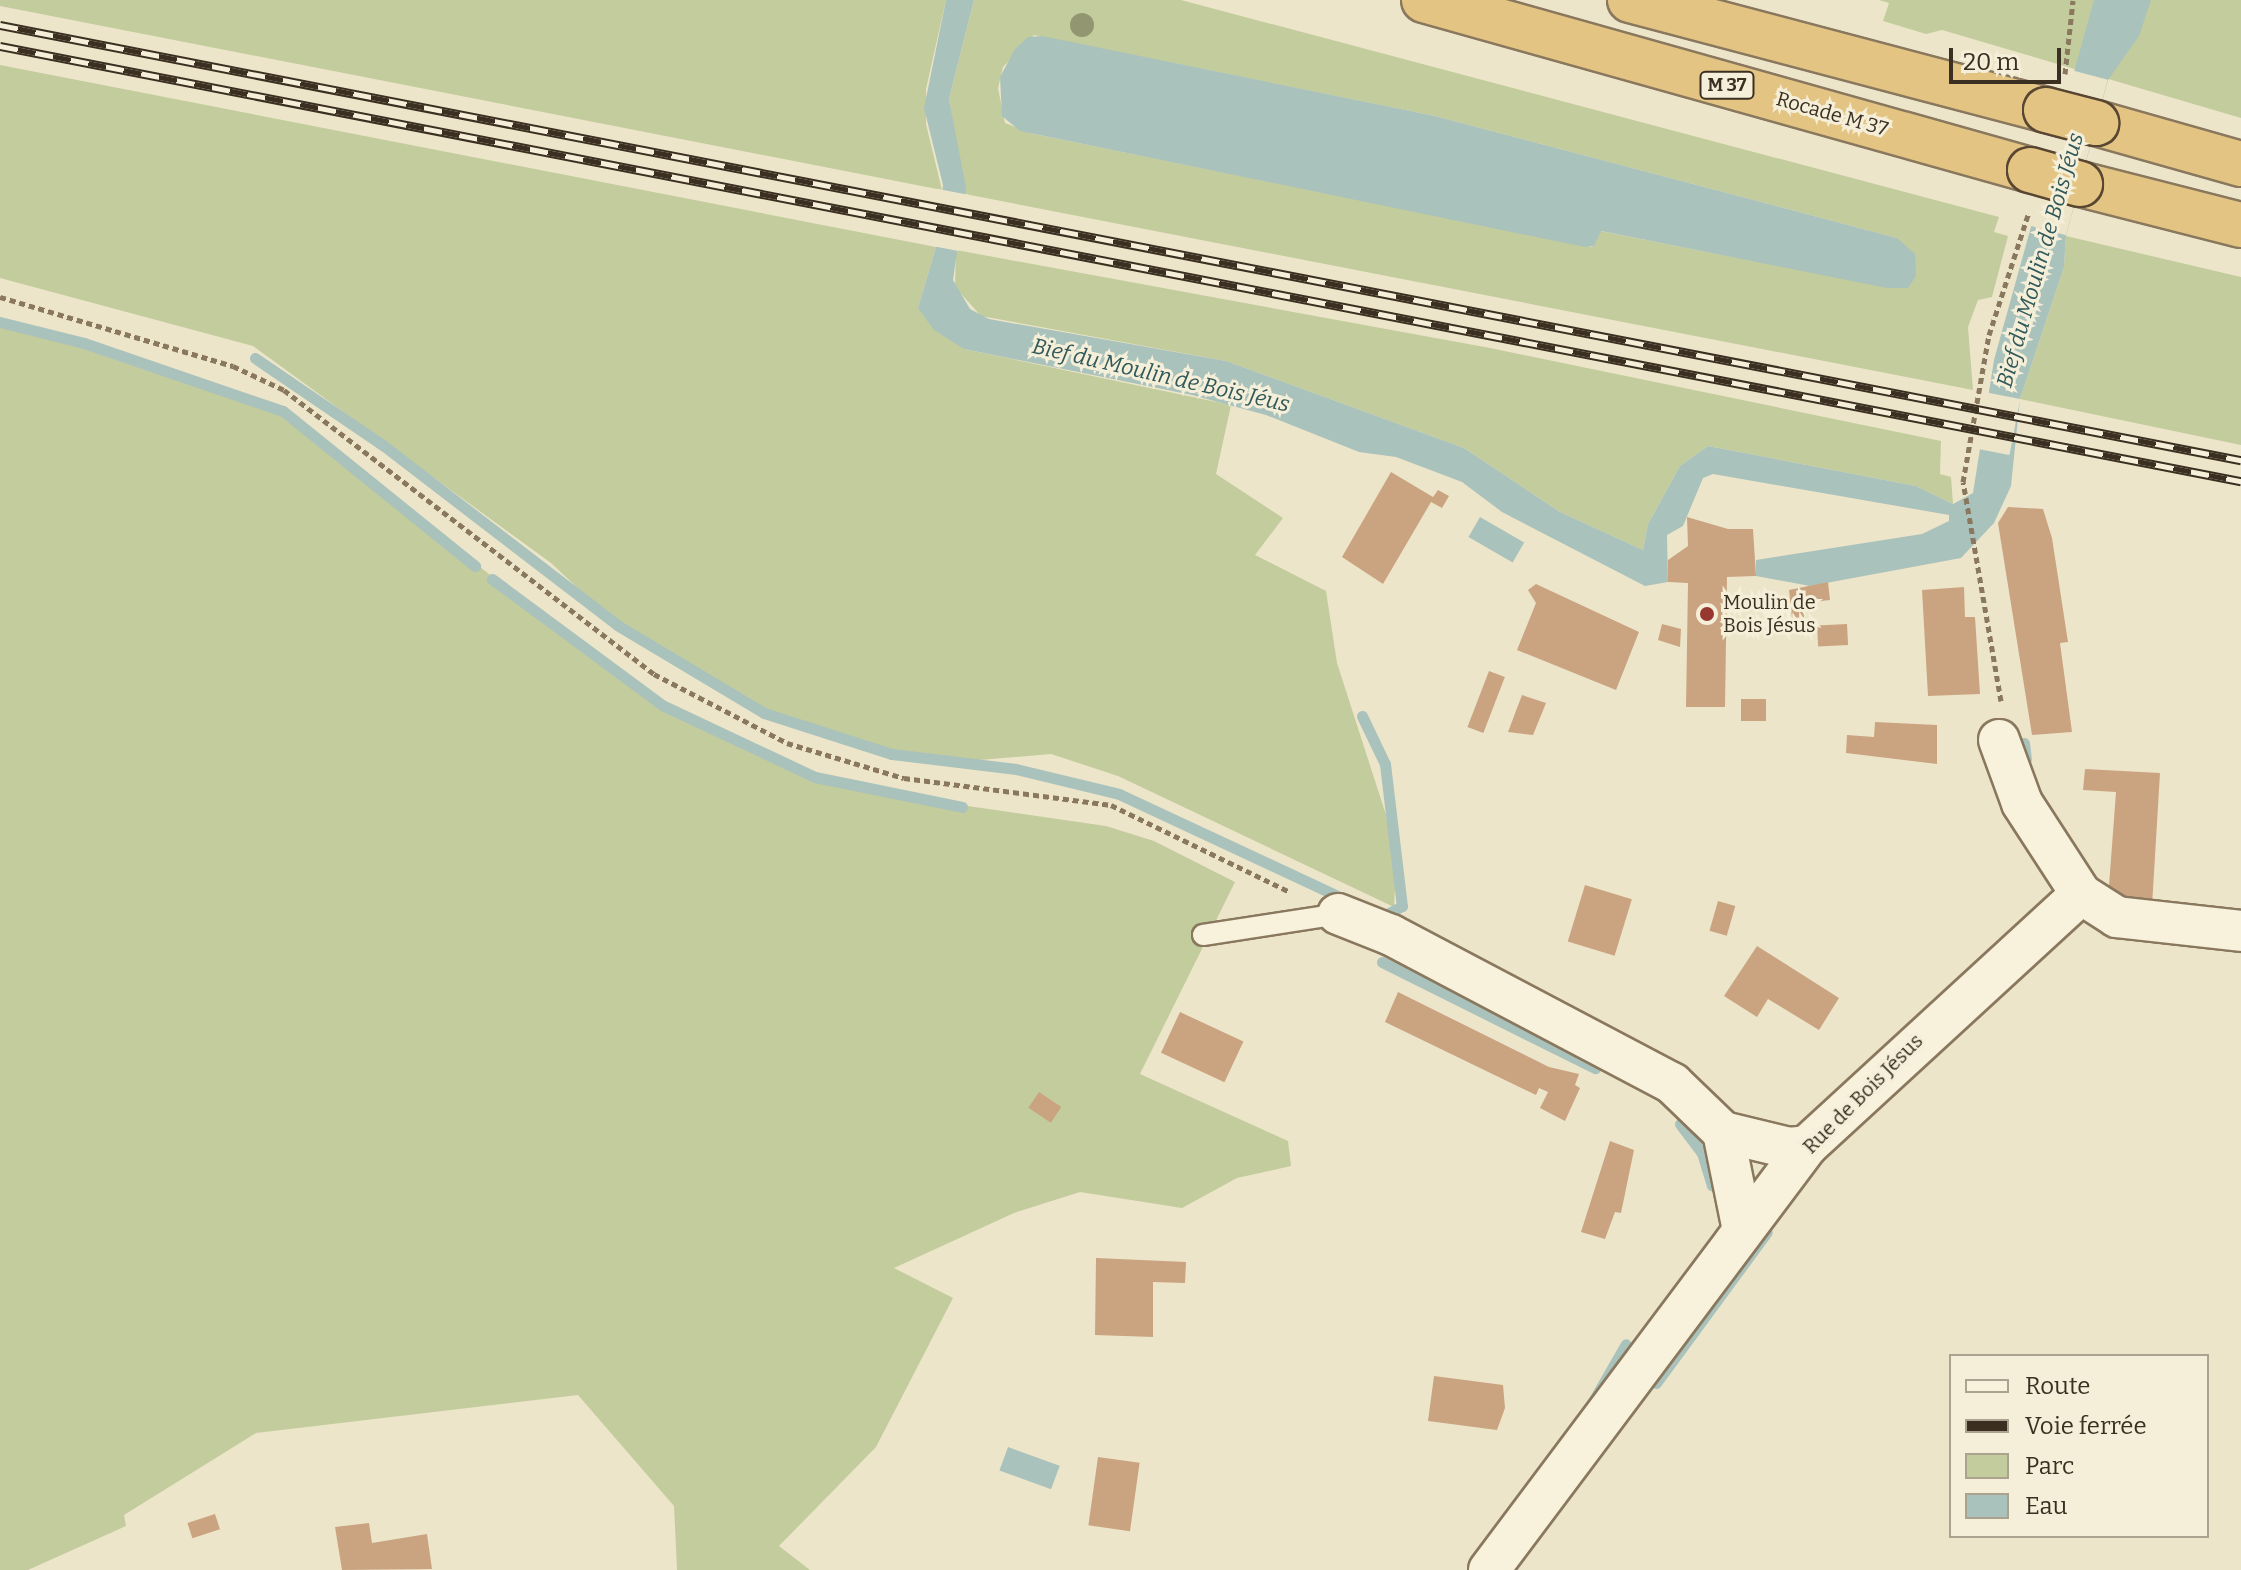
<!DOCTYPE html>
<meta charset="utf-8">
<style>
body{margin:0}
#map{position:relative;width:2241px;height:1570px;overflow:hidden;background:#ede5c9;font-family:Bitter,serif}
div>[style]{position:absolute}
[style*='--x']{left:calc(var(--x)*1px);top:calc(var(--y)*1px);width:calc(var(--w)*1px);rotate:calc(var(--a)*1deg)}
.green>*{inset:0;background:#c3cc9d}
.water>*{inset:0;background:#aac2bc;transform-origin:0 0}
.pier>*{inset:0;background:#ede5c9;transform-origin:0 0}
.stream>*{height:11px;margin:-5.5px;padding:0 5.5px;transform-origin:5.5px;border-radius:5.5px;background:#aac2bc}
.building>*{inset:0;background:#caa481;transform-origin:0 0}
.path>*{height:5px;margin-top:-2.5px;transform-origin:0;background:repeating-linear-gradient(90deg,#89785e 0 6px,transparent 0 10px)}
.roads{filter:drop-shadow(2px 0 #89785e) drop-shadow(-2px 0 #89785e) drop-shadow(0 2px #89785e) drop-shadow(0 -2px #89785e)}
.service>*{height:20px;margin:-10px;padding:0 10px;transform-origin:10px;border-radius:10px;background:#f8f2dd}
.minor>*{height:40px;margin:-20px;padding:0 20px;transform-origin:20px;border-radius:20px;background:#f8f2dd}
.trunk>*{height:44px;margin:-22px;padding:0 22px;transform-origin:22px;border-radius:22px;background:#e3c482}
.rail>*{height:9px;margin-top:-4.5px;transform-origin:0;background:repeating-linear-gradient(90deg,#f5efd9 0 18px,#3b2f21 0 36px);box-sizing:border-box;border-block:2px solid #3b2f21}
.bridges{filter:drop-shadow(2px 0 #584632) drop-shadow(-2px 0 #584632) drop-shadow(0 2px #584632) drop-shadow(0 -2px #584632)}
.trunk-bridge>*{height:44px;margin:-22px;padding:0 22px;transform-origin:22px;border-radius:22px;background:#e3c482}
.trees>*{width:24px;height:24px;margin:-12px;border-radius:50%;background:#929671}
.dots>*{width:22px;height:22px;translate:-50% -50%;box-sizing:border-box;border:4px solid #f5efd9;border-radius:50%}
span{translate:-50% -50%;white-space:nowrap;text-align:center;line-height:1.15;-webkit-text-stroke:6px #f5efd9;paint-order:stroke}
.shield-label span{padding:2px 6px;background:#f5efd9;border:2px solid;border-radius:6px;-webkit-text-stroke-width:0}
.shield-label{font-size:18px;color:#3b2f21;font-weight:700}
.street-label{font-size:20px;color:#3b2f21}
.poi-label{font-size:20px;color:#3b2f21}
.left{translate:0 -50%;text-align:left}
.water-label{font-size:22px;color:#31595a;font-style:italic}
.legend{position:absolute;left:1949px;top:1354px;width:260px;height:184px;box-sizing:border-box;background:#f5efd9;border:2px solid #aba28f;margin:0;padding:10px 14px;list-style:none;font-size:24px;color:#3b2f21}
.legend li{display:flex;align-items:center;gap:16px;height:40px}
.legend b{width:40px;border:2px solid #aba28f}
.scale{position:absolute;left:1949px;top:48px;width:112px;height:36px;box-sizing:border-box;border:4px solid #3b2f21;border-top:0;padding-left:10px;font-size:24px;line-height:28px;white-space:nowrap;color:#3b2f21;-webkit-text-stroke:6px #f5efd9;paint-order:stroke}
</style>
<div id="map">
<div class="green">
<i style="clip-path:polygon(0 0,946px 0,926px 89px,926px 124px,942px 190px,0 6px)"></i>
<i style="clip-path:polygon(evenodd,974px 0,1181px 0,1999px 217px,1994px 232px,2008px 236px,1992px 297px,1978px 300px,1968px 327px,1973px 390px,965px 194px,949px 99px,974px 0,1034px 35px,1435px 116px,1897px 238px,1758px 262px,1600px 231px,1592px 247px,1034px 134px,1005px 123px,998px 88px,1003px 67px,1034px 35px)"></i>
<i style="clip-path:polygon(1879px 0,2241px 0,2241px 118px,1942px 30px,1926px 34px,1883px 21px,1889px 3px)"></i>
<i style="clip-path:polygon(0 65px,936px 247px,918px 308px,964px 349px,1231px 405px,1216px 474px,1283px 518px,1255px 555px,1326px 591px,1337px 663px,1397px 849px,1394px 907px,1118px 776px,1051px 754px,944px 763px,892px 754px,764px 713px,617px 625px,551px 563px,253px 346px,0 278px)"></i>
<i style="clip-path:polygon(2066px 236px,2241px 277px,2241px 445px,2020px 399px,2064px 267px)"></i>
<i style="clip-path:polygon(956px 250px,1490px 348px,1941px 441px,1940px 474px,1951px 477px,1953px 504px,1916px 486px,1708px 446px,1680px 466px,1648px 524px,1643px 550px,1560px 512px,1464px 448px,1226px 361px,981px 316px,955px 287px)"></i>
<i style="clip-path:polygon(0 322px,84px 343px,283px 411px,628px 684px,815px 776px,885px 794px,1106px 826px,1154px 841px,1235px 882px,1140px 1074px,1288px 1141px,1291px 1166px,1237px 1178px,1182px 1208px,1080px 1192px,1014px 1213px,894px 1268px,953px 1298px,876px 1447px,779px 1546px,810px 1570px,677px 1570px,674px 1506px,578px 1395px,256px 1433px,124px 1515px,126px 1526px,28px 1570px,0 1570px)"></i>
</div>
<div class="water">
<i style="clip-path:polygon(946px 0,974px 0,949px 99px,966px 188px,953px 280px,970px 309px,989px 319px,1226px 361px,1464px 448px,1560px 512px,1643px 550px,1648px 524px,1680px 466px,1708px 446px,1916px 486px,1953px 504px,1973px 493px,1994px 360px,2094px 0,2151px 0,2139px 36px,2108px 80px,2066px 236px,2064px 267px,2020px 399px,2011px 486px,1994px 523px,1961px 558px,1810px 586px,1756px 576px,1756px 560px,1922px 534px,1949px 521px,1949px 515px,1713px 474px,1703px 478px,1683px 526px,1667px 535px,1668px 582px,1645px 586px,1502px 512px,1462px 482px,1396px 457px,1359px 452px,1266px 415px,1192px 395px,964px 349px,934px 330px,918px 308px,936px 247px,943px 185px,924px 108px)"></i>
<i style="clip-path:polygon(1042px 36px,1435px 116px,1897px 238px,1915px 254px,1916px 276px,1908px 288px,1887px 288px,1601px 231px,1594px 246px,1585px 247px,1020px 131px,1002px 116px,1000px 77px,1015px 49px,1028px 37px)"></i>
<i style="left:1480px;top:517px;width:51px;height:23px;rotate:30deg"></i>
<i style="left:1008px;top:1447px;width:55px;height:25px;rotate:20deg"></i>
</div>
<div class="pier">
<i style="left:2071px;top:70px;width:38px;height:161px;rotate:15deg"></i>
<i style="left:938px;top:189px;width:32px;height:57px;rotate:11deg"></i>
<i style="left:1984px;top:392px;width:37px;height:57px;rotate:11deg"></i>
</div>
<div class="stream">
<i style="--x:0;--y:322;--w:87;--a:14"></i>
<i style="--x:84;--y:343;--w:210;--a:18.9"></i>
<i style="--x:283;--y:411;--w:247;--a:38.9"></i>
<i style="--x:255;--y:358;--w:156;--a:34.3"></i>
<i style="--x:384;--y:446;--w:294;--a:37.5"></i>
<i style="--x:617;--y:625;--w:171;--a:30.9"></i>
<i style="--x:764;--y:713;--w:134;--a:17.8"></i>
<i style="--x:892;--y:754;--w:125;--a:6.9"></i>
<i style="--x:1016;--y:769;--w:106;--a:13.6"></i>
<i style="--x:1119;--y:794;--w:253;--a:25"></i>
<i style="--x:492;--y:579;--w:212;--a:36.5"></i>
<i style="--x:662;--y:705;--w:169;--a:25.2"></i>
<i style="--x:815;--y:777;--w:150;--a:11.5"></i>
<i style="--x:1362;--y:716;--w:53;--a:64.4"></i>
<i style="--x:1385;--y:764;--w:143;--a:83.2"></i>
<i style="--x:1402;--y:906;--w:24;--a:152"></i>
<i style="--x:2024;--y:743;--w:16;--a:83"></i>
<i style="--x:1382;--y:962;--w:238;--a:26.5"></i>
<i style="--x:1680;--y:1124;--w:36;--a:53"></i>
<i style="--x:1702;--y:1153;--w:34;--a:73"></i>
<i style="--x:1656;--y:1383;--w:187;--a:-53.7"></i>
<i style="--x:1591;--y:1405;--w:70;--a:-60.2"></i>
</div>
<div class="building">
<i style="clip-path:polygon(1391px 472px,1433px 497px,1438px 490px,1449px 496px,1442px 508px,1431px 502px,1383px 584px,1342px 557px)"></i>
<i style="clip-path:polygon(2008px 507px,2043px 509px,2052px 538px,2068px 642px,2060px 643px,2072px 732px,2032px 735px,1998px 523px)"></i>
<i style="clip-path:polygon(1687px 517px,1728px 529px,1753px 529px,1756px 576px,1727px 577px,1725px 707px,1686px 707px,1688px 583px,1668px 582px,1668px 560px,1688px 546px)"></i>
<i style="clip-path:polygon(1828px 582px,1830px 600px,1803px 603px,1804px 617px,1792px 618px,1789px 590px)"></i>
<i style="clip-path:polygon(1536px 584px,1639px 632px,1616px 690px,1517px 650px,1536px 603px,1528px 590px)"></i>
<i style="clip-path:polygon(1964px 587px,1965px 617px,1975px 617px,1980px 694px,1928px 696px,1922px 590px)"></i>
<i style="clip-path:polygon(1662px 624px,1681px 629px,1680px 647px,1658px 640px)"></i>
<i style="left:1847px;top:624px;width:21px;height:30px;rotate:87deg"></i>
<i style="left:1489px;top:671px;width:17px;height:60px;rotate:21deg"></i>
<i style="clip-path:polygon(1522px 695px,1546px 703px,1533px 735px,1508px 732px)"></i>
<i style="left:1766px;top:699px;width:22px;height:25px;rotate:90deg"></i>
<i style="clip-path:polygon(1875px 722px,1937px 725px,1937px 764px,1846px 753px,1847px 735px,1874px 737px)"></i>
<i style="clip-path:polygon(2085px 769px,2160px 773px,2152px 906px,2108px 899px,2116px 792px,2083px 790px)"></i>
<i style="left:1585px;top:885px;width:49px;height:59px;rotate:17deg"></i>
<i style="left:1718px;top:901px;width:18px;height:31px;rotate:16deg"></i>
<i style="clip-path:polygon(1757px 946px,1839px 998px,1819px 1030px,1768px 999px,1757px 1017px,1724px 996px)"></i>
<i style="clip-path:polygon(1398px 992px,1549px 1067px,1579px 1074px,1575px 1085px,1580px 1088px,1565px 1121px,1540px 1108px,1548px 1092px,1539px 1088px,1536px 1095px,1385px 1022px)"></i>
<i style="left:1180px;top:1012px;width:70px;height:45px;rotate:25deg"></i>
<i style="left:1039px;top:1092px;width:27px;height:19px;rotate:34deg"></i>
<i style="clip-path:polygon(1610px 1141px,1634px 1150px,1621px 1213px,1615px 1212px,1605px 1239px,1581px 1232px)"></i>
<i style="clip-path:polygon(1096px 1258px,1186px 1262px,1185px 1283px,1153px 1282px,1153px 1337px,1095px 1335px)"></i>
<i style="clip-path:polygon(1434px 1376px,1503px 1385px,1505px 1408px,1497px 1430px,1428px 1421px)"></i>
<i style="left:1098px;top:1457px;width:42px;height:69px;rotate:8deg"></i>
<i style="left:215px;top:1514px;width:16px;height:29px;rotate:72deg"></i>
<i style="clip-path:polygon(369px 1523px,372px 1543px,427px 1534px,432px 1569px,342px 1570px,335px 1527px)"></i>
</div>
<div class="path">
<i style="--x:2065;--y:74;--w:74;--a:-83.8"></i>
<i style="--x:0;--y:297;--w:243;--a:16.5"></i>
<i style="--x:233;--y:366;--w:56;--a:25.2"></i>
<i style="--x:284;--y:390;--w:466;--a:37.5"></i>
<i style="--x:654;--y:674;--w:150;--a:27.4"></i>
<i style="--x:787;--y:743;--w:122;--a:16.7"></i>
<i style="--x:904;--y:778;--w:209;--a:7.4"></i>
<i style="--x:1111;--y:805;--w:199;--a:25.9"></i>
<i style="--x:2001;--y:701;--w:222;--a:-99.8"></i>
<i style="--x:1963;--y:482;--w:149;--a:-80"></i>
<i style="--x:1989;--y:335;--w:129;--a:-72"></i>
</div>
<div class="roads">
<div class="service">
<i style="--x:1203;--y:935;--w:137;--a:-8.8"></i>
</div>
<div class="minor">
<i style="--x:1999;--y:740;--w:67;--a:69.9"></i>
<i style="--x:2022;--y:803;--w:108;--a:57"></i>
<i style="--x:2081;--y:894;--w:43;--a:32.6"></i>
<i style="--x:2117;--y:917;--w:125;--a:6.4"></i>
<i style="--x:1338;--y:914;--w:57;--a:21.6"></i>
<i style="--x:1391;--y:935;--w:318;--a:27.8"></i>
<i style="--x:1672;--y:1083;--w:71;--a:43.9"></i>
<i style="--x:1723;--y:1132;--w:68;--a:13.6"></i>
<i style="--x:1789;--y:1148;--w:18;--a:-6"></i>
<i style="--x:1723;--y:1132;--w:100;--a:78.5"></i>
<i style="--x:1489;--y:1570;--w:530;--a:-53.13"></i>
<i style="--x:1807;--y:1146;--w:372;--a:-42.6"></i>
</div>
<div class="trunk">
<i style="--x:1424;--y:0;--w:629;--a:15.67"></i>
<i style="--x:1630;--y:0;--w:430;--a:14.8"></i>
<i style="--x:2096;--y:123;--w:151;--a:15.8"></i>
<i style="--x:2080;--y:184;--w:166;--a:14.3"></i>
</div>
</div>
<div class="rail">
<i style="--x:0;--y:25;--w:2283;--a:10.99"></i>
<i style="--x:0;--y:46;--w:2283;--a:10.99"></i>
</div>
<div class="bridges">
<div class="trunk-bridge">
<i style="--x:2046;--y:110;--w:52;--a:14.6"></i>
<i style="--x:2030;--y:170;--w:52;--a:15.6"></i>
</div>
</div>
<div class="trees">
<i style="left:1082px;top:25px"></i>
</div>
<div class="dots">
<i style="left:1707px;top:614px;background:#963730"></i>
</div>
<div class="shield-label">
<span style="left:1727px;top:85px">M 37</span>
</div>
<div class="street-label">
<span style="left:1832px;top:114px;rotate:16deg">Rocade M 37</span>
<span style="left:1863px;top:1094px;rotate:-45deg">Rue de Bois Jésus</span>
</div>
<div class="poi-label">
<span class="left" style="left:1723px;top:614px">Moulin de<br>Bois Jésus</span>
</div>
<div class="water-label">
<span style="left:2040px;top:260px;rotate:-74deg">Bief du Moulin de Bois Jéus</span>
<span style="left:1161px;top:375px;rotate:13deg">Bief du Moulin de Bois Jéus</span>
</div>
<ul class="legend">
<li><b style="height:10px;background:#f8f2dd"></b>Route</li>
<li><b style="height:10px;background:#3b2f21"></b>Voie ferrée</li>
<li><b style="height:22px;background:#c3cc9d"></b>Parc</li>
<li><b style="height:22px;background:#aac2bc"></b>Eau</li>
</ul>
<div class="scale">20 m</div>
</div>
